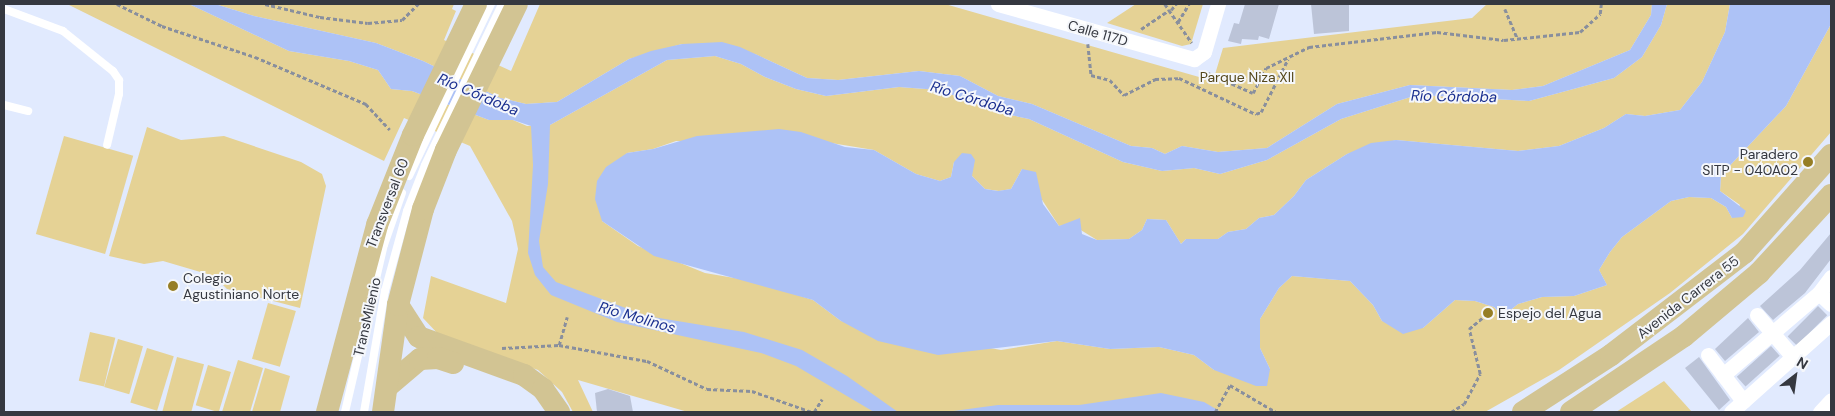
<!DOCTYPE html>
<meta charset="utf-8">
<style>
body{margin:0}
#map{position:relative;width:1835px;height:416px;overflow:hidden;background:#e1eafe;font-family:"DM Sans",sans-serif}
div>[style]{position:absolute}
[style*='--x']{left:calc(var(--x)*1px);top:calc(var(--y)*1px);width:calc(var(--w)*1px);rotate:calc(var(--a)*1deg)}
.green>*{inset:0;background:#e5d295;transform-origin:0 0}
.water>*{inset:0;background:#adc2f6}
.building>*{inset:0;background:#bcc4d8;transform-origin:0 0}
.path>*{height:2.5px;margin-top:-1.25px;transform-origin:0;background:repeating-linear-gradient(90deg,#898f9d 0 4px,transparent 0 6.5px)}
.lane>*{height:8px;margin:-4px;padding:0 4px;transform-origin:4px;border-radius:4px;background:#fff}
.street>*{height:15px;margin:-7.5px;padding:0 7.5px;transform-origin:7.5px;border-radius:7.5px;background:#fff}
.primary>*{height:22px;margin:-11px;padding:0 11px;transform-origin:11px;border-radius:11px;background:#d2c493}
.dots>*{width:14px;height:14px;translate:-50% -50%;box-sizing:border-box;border:2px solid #f5f7fb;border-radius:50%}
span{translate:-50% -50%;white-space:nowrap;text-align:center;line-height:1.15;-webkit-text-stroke:4px #f5f7fb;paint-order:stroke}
.street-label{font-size:14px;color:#353840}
.park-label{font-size:14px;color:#55481c}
.poi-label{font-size:14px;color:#353840}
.right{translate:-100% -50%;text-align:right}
.left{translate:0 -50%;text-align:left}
.water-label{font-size:15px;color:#1b3090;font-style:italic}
.frame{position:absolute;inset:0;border:5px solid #353840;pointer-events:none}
.north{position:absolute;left:1770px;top:351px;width:50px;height:50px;-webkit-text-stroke:4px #f5f7fb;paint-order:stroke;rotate:30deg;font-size:14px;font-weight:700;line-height:20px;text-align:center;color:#353840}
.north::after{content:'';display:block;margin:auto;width:18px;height:22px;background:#353840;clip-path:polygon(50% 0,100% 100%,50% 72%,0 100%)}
</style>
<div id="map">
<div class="green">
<i style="clip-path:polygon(67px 4px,189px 4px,289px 51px,349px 61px,378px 70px,391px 89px,412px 91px,489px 120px,513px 120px,527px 126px,550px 125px,667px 60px,715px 56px,741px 64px,765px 77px,796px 89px,826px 96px,899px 87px,939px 90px,1006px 114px,1029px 119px,1123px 162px,1162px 171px,1194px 168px,1220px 174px,1267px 160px,1341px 119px,1417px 95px,1529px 101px,1614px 78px,1642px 57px,1661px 25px,1667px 4px,1730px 4px,1725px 32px,1702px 82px,1680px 110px,1645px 116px,1626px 114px,1604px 128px,1559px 146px,1518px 151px,1396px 140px,1347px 154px,1306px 180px,1294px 196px,1274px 215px,1259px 218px,1246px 229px,1228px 232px,1218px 239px,1186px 239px,1181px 244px,1166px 220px,1147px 219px,1142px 230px,1129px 239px,1097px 240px,1071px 224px,1059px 226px,1022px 169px,1011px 189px,999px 191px,985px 189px,972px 176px,972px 167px,954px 162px,951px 177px,940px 181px,916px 174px,874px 150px,825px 142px,676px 141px,653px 149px,627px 153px,602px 221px,638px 246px,705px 273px,752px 281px,813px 300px,841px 321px,1001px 350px,1057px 341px,1110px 349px,1159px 347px,1194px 355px,1214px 370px,1270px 369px,1260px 348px,1260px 319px,1279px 288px,1292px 276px,1350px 281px,1373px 305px,1382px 321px,1423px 328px,1455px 300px,1475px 301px,1494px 307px,1503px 316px,1518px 304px,1542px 297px,1574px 296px,1607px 285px,1599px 270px,1610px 252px,1622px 237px,1671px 201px,1689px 197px,1711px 198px,1726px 207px,1732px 218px,1740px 205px,1720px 191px,1721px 175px,1786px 106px,1831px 24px,1831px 132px,1743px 234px,1670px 293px,1559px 370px,1485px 412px,688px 412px,578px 380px,593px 412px,573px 412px,562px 392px,538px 370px,439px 335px,423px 318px,431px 276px,506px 303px,518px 249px,515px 234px,512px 221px,470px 146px,404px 118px,384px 161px)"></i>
<i style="clip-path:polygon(215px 4px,454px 4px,452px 9px,456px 11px,444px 40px,511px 71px,540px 4px,945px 4px,1213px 81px,1223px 48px,1472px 18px,1487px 4px,1652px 4px,1651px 15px,1630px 50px,1543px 86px,1512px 90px,1410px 85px,1337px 104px,1267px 148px,1218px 152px,1182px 146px,1165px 154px,1152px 148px,1131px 146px,1032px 104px,998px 96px,960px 76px,919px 71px,838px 80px,807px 78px,755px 54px,682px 44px,629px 59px,557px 102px,526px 104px,500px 98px,423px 61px,376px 43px,254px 16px)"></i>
<i style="clip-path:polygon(1136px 4px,1203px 4px,1191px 44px,1182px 46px,1107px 23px)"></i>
<i style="clip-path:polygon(147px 127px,181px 140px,224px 136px,301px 162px,322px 174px,326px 186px,300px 308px,227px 289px,214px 276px,163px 261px,144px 264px,109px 256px)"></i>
<i style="left:64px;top:136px;width:72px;height:102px;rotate:16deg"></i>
<i style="left:268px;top:303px;width:29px;height:58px;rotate:16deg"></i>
<i style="left:90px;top:332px;width:26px;height:50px;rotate:13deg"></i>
<i style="left:118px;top:339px;width:26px;height:50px;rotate:16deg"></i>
<i style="left:147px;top:348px;width:28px;height:57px;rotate:17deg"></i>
<i style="left:177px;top:357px;width:28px;height:56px;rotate:15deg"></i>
<i style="clip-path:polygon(238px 360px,263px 368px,250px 412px,222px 412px)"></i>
<i style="left:208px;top:365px;width:24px;height:42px;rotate:17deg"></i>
<i style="clip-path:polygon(265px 368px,290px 376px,280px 412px,252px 412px)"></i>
<i style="clip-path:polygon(1664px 381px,1692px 412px,1616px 412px)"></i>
</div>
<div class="water">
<i style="clip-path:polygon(189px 4px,215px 4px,254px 16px,376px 43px,423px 61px,500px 98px,526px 104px,557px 102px,629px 59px,651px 51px,682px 44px,722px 42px,740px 47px,807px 78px,838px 80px,919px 71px,960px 76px,998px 96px,1032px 104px,1131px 146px,1152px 148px,1165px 154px,1182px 146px,1218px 152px,1267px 148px,1337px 104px,1410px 85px,1512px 90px,1543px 86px,1630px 50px,1651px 15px,1652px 4px,1667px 4px,1661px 25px,1642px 57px,1614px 78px,1529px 101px,1417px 95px,1341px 119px,1267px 160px,1220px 174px,1194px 168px,1162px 171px,1123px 162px,1029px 119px,1006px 114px,939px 90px,899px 87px,826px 96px,796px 89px,765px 77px,741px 64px,715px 56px,667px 60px,550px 125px,548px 184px,539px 241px,543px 267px,556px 282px,647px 316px,744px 332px,802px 350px,847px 376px,898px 412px,874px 412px,796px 366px,761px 353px,617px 322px,551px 295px,535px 275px,528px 253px,533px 165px,531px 126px,513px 120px,489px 120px,412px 91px,391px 89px,378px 70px,349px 61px,289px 51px)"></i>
<i style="clip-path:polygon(1730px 4px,1831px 4px,1831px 24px,1786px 106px,1721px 175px,1720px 191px,1746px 211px,1743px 217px,1732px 218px,1726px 207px,1711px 198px,1689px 197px,1671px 201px,1622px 237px,1610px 252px,1599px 270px,1607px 285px,1574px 296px,1542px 297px,1518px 304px,1503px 316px,1494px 307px,1475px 301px,1455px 300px,1423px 328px,1403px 334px,1382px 321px,1373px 305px,1350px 281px,1292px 276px,1279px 288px,1260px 319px,1260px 348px,1270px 369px,1267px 386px,1256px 386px,1214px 370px,1194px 355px,1159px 347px,1110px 349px,1057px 341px,938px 355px,878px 341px,841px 321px,813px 300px,654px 256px,602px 221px,595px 199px,597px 181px,606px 167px,627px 153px,653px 149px,697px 136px,779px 129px,801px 132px,845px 147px,874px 150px,916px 174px,940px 181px,951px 177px,954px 162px,962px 153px,971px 154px,975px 160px,972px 176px,985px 189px,998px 191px,1011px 189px,1022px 169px,1036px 172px,1043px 204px,1059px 226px,1080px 218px,1082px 234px,1097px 240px,1129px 239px,1142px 230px,1147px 219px,1166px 220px,1181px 244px,1186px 239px,1218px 239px,1228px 232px,1246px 229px,1259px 218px,1274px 215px,1294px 196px,1306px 180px,1347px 154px,1371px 143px,1396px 140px,1518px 151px,1559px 146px,1604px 128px,1626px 114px,1645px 116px,1680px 110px,1702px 82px,1725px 32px)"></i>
<i style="clip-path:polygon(1161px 393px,1204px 402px,1221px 412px,946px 412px,998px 405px,1079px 405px)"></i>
</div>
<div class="building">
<i style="clip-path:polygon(1245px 4px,1279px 4px,1269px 39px,1259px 36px,1258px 40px,1242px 39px,1241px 44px,1228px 41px,1234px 23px,1239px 24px)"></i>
<i style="clip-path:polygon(1311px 4px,1349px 4px,1349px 31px,1314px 34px)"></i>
<i style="clip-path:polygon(1831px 233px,1831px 259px,1805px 293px,1773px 320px,1760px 306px,1800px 270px)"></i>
<i style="left:1818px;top:306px;width:13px;height:43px;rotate:45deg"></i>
<i style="clip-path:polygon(1748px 318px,1759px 332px,1725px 361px,1715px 349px)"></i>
<i style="left:1771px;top:346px;width:13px;height:46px;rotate:48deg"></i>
<i style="clip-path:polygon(1699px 357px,1730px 400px,1719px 410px,1685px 368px)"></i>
<i style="clip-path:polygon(608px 389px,630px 396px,633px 412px,597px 412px,595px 393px)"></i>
</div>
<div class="path">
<i style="--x:117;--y:4;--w:50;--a:26.1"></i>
<i style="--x:162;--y:26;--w:98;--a:18.4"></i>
<i style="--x:255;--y:57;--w:121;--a:22.9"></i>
<i style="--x:366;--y:104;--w:35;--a:47"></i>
<i style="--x:265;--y:4;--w:57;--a:13.3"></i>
<i style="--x:320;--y:17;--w:48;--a:7.1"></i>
<i style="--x:368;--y:23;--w:34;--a:-5"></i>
<i style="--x:402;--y:20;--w:23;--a:-45"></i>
<i style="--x:1165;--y:4;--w:7;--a:56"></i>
<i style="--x:1505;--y:9;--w:33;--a:67"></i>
<i style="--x:1171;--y:10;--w:8;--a:-50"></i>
<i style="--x:1178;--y:22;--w:21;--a:-59"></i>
<i style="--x:1141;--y:29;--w:34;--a:-34"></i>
<i style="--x:1169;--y:10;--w:40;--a:55.1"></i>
<i style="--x:1088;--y:44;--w:31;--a:84"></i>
<i style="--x:1091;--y:75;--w:20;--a:15"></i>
<i style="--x:1110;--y:80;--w:21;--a:47"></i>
<i style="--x:1124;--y:95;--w:35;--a:-27"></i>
<i style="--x:1155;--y:79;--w:24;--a:-2"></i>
<i style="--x:1179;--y:78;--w:85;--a:25.1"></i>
<i style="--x:1256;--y:114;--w:5;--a:-22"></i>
<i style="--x:1261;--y:112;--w:59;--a:-63"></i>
<i style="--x:1208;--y:73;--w:49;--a:24"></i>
<i style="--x:1253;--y:93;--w:28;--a:-63"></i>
<i style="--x:1266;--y:68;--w:48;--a:-26"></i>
<i style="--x:1309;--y:47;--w:129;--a:-6.7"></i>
<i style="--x:1437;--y:32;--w:67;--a:6.8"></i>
<i style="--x:1504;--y:40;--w:76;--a:-6"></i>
<i style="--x:1580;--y:32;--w:27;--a:-42"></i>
<i style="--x:1600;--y:14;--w:10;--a:-84"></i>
<i style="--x:559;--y:345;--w:29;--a:-74"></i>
<i style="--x:502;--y:348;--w:57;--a:-3"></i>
<i style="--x:559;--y:345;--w:89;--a:10.3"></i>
<i style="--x:647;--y:361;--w:66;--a:25"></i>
<i style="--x:707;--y:389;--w:45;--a:2.5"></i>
<i style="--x:752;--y:391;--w:64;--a:19.3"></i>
<i style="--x:814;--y:412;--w:15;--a:-58"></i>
<i style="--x:1215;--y:412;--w:31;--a:-61"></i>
<i style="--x:1230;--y:385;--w:53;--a:30.4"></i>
<i style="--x:1451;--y:412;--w:15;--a:-32"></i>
<i style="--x:1464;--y:404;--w:34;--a:-62"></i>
<i style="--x:1480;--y:374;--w:46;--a:-103.7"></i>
<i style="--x:1469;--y:329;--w:25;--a:-40"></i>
</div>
<div class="lane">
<i style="--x:4;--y:9;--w:63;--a:20.4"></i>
<i style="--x:63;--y:31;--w:64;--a:38.7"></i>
<i style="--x:113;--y:71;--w:11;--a:56"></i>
<i style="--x:119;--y:80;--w:14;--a:90"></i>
<i style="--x:119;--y:94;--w:52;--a:103.2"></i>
<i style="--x:4;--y:105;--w:25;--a:14"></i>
<i style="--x:409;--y:176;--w:191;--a:-64.5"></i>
<i style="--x:345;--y:412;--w:171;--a:-76.9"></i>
<i style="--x:384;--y:245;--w:55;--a:-70.9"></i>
<i style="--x:364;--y:412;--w:123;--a:-80.2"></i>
<i style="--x:385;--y:291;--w:83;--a:-74.6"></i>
<i style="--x:407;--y:211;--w:49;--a:-68.6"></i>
<i style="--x:425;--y:165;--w:178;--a:-64.4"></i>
</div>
<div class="street">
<i style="--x:998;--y:4;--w:204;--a:15.7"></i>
<i style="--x:1194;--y:59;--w:12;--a:-35"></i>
<i style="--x:1204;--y:52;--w:50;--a:-73.7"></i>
<i style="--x:1819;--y:293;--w:16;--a:43"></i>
<i style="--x:1757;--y:315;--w:55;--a:49.4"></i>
<i style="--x:1708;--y:355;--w:58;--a:52.7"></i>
<i style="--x:1723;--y:375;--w:126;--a:-40.5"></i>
<i style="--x:1819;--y:293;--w:20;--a:-53"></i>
<i style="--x:1731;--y:412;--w:134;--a:-41.7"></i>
<i style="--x:1820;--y:412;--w:16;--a:-47"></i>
</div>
<div class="primary">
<i style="--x:398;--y:305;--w:38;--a:57"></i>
<i style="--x:419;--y:337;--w:112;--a:19.9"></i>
<i style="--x:524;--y:375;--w:24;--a:36"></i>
<i style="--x:543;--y:389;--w:28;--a:55"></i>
<i style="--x:388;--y:386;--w:42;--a:-40.2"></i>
<i style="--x:420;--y:359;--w:18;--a:-3"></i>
<i style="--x:438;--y:358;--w:16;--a:18"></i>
<i style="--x:327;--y:412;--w:194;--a:-75"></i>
<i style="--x:377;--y:225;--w:97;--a:-68.2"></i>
<i style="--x:413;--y:135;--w:145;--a:-64.3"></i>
<i style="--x:383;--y:412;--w:108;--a:-82"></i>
<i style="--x:398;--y:305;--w:99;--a:-75.4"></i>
<i style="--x:423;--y:209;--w:63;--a:-68.7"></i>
<i style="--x:446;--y:150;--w:162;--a:-64.1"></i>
<i style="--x:1523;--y:412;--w:105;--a:-32.9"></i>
<i style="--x:1611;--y:355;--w:168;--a:-37.5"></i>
<i style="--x:1744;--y:253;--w:131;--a:-48.4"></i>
<i style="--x:1571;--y:412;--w:136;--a:-33.9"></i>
<i style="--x:1684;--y:336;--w:98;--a:-40"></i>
<i style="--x:1759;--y:273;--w:106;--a:-47.3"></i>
</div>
<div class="dots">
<i style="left:1808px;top:162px;background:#967e25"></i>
<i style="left:173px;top:286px;background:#967e25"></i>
<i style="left:1488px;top:313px;background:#967e25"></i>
</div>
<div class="street-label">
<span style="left:1098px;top:33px;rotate:16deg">Calle 117D</span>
<span style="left:387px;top:203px;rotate:-69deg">Transversal 60</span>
<span style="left:1688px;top:297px;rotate:-38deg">Avenida Carrera 55</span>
<span style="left:367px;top:317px;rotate:-77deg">TransMilenio</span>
</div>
<div class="park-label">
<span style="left:1247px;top:77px">Parque Niza XII</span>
</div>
<div class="poi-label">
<span class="right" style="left:1798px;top:162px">Paradero<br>SITP - 040A02</span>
<span class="left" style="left:183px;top:286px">Colegio<br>Agustiniano Norte</span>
<span class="left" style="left:1498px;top:313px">Espejo del Agua</span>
</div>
<div class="water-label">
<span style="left:478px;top:95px;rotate:23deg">Río Córdoba</span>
<span style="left:1454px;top:97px;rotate:1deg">Río Córdoba</span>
<span style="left:972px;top:99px;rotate:17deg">Río Córdoba</span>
<span style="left:637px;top:318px;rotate:16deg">Río Molinos</span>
</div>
<div class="frame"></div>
<div class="north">N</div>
</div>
